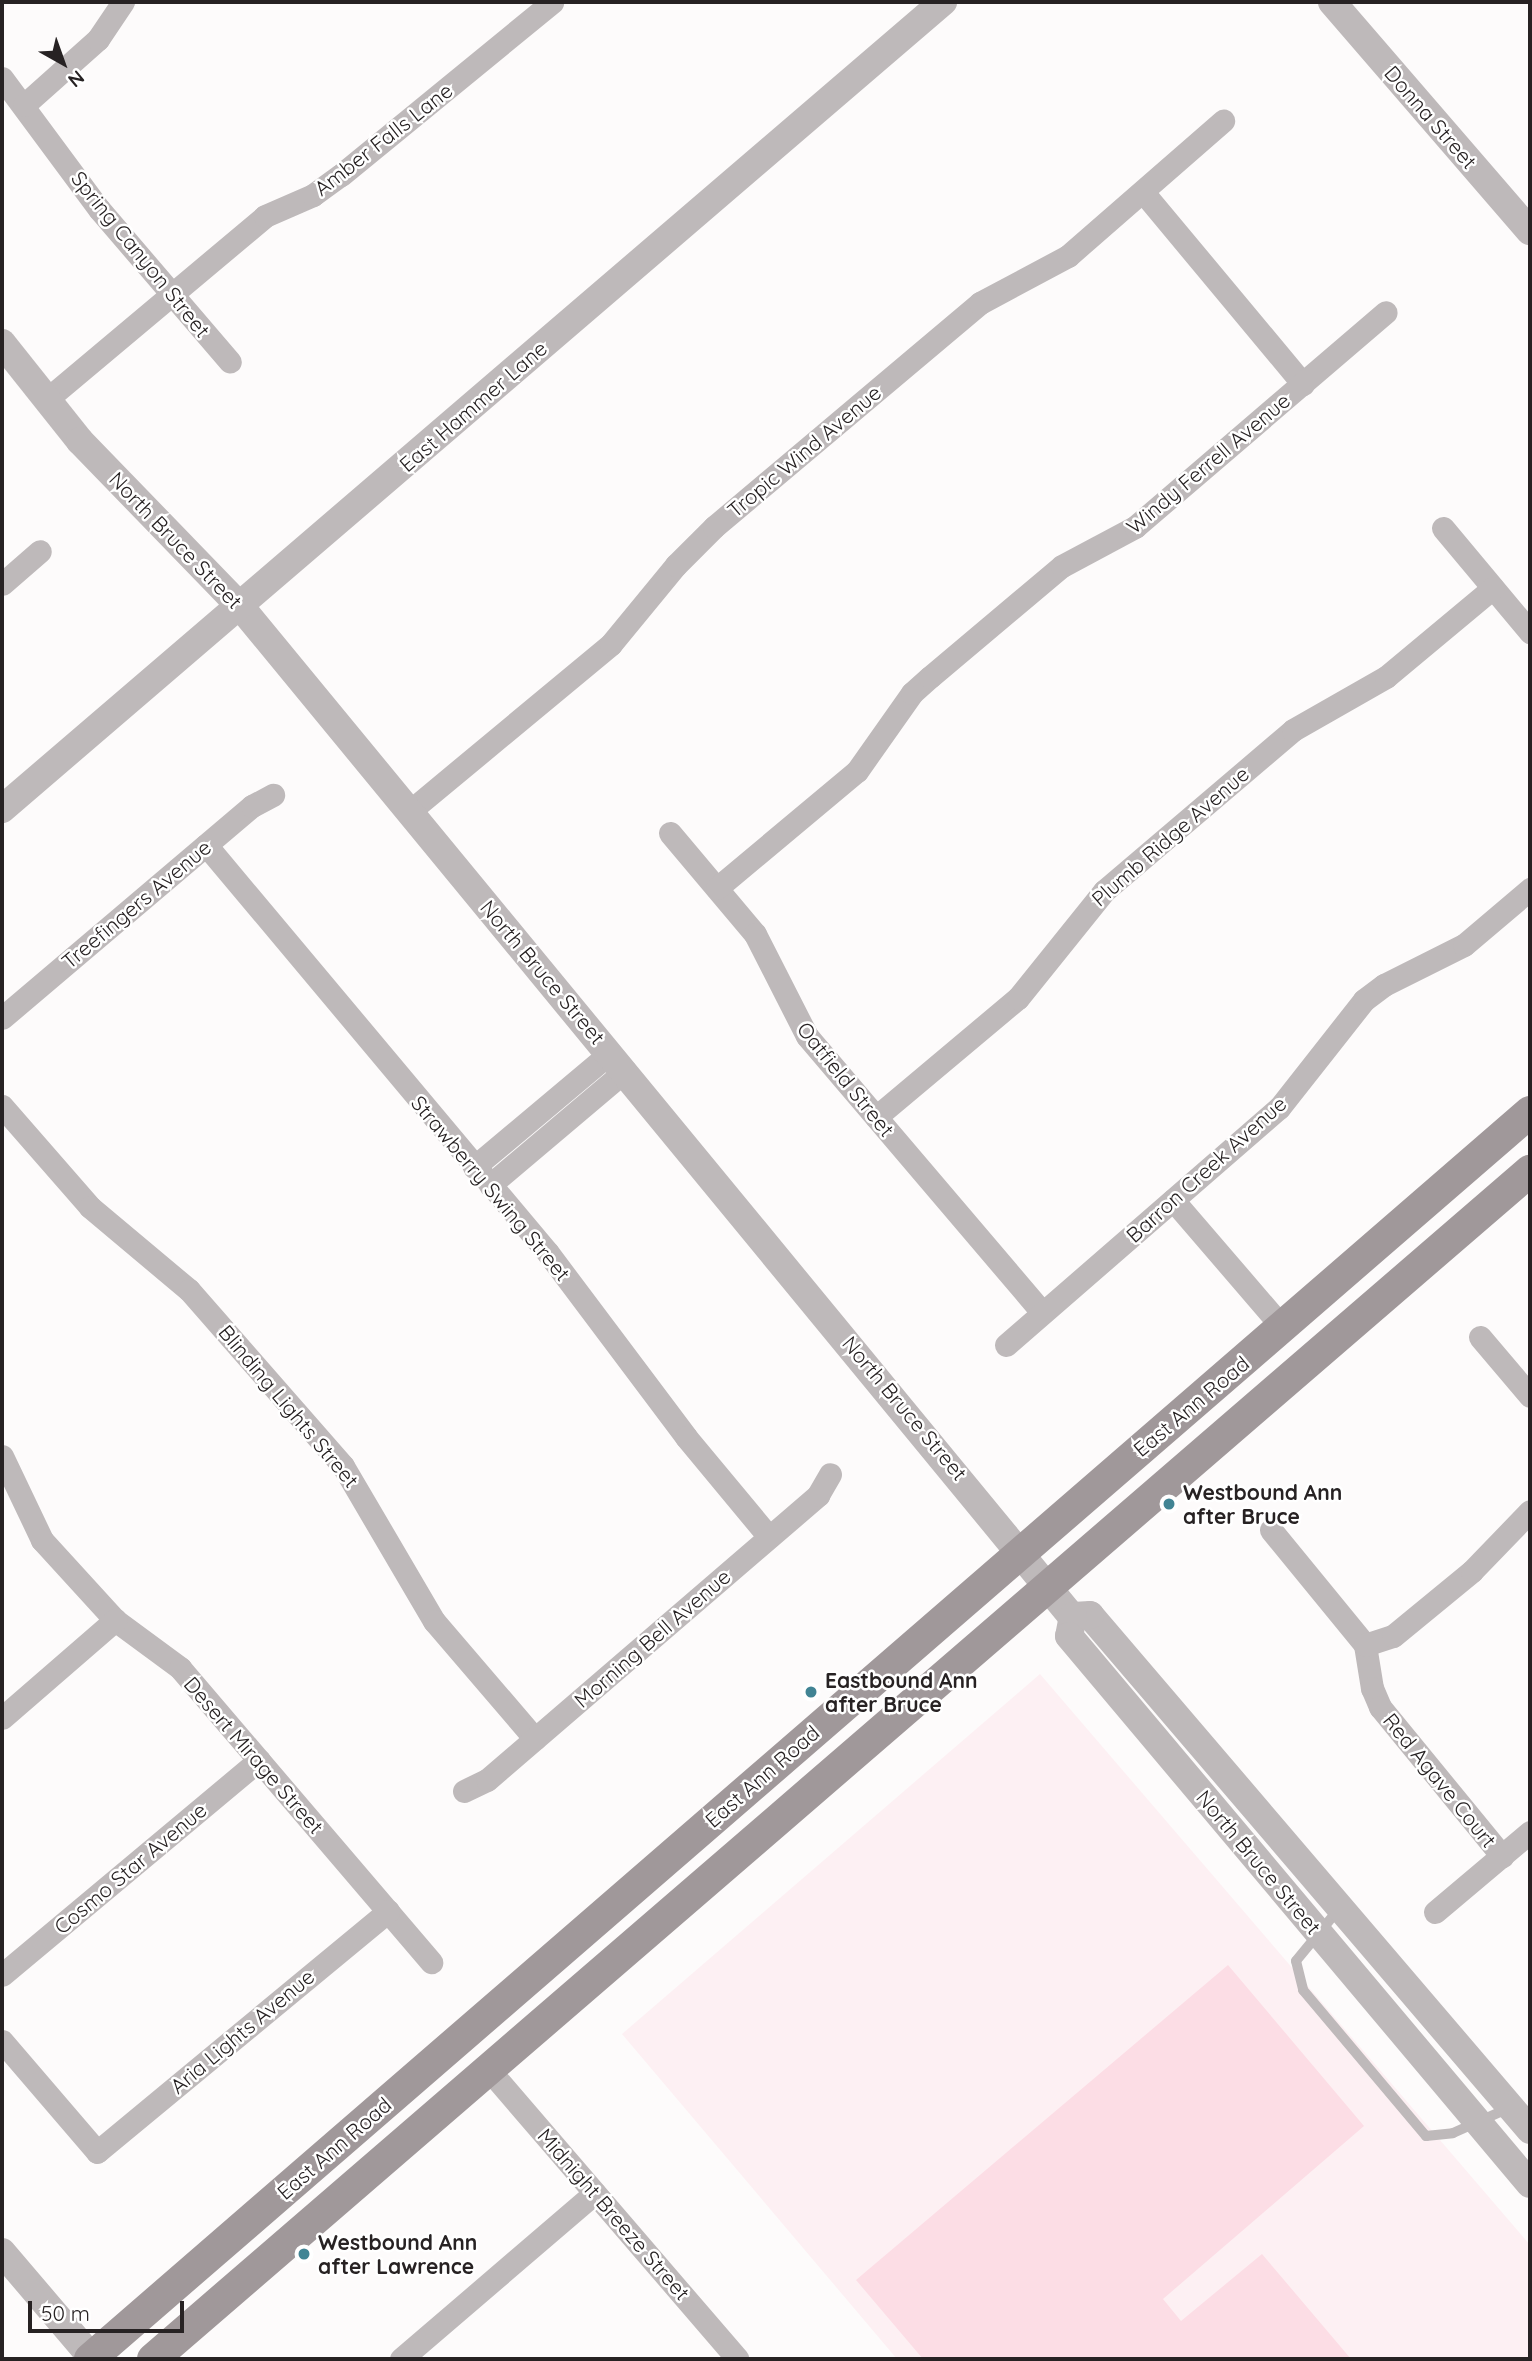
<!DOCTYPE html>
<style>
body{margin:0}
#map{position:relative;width:1532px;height:2361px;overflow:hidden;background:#fdfbfb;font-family:Quicksand,sans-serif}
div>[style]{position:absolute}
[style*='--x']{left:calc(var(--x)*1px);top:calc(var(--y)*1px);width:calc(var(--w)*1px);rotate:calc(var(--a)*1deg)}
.built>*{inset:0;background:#fdf0f3}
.green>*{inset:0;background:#fcdde5}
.service>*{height:10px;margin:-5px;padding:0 5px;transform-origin:5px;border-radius:5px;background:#beb9ba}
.minor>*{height:23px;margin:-11.5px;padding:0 11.5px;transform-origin:11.5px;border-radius:11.5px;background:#beb9ba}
.tertiary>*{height:28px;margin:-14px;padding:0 14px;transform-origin:14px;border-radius:14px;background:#beb9ba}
.secondary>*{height:32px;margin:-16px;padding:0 16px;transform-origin:16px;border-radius:16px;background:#a0989a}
.dots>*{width:19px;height:19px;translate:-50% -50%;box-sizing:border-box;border:4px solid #fff;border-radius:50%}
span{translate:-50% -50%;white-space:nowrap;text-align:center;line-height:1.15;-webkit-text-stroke:5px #fff;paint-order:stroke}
.street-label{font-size:21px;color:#272223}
.poi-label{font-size:21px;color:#272223;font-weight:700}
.left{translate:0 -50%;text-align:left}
.frame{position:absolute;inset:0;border:4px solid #272223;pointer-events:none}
.north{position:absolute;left:28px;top:28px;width:70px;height:70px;-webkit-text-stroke:5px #fff;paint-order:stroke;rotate:140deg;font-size:19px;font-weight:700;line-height:28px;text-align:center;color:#272223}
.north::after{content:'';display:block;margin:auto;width:24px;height:32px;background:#272223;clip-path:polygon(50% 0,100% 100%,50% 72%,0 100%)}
.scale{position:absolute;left:28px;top:2301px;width:156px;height:32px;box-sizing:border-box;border:4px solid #272223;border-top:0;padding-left:9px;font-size:21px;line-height:24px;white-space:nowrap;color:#272223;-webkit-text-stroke:5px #fff;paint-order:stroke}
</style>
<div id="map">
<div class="built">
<i style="clip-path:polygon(1040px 1674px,1530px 2245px,1530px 2359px,897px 2359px,622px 2034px)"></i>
</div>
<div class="green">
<i style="clip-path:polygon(1228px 1965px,1364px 2126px,1163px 2299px,1181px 2321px,1262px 2254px,1351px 2359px,923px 2359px,856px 2280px)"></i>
</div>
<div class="service">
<i style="--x:1338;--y:1910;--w:66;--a:129.5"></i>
<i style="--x:1296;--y:1961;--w:30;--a:76"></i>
<i style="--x:1303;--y:1990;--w:191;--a:49.9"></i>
<i style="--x:1426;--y:2136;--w:27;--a:-6"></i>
<i style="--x:1453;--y:2133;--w:61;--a:-24.1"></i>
</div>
<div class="minor">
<i style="--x:2;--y:78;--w:163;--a:53.5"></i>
<i style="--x:99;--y:209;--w:201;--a:49.4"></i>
<i style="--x:24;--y:105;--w:99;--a:-41.7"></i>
<i style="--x:98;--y:39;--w:45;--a:-56"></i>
<i style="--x:1143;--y:192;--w:250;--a:50.2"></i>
<i style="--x:46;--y:400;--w:286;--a:-40"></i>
<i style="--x:265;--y:216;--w:52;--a:-23.6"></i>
<i style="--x:313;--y:195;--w:34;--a:-36"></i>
<i style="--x:341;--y:175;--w:273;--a:-39.3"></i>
<i style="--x:1443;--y:528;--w:136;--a:50.1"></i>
<i style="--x:2;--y:584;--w:50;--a:-41"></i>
<i style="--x:410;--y:811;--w:261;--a:-39.7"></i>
<i style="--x:611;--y:644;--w:102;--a:-50.6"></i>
<i style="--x:676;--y:565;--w:54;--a:-45"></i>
<i style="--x:714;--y:527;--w:348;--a:-40.1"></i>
<i style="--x:980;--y:303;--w:100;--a:-28.1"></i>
<i style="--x:1068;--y:256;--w:206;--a:-41.1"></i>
<i style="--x:670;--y:833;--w:132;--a:49.9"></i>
<i style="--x:755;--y:934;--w:114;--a:63"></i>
<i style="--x:807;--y:1036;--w:362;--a:49.6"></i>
<i style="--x:206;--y:845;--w:532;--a:50.03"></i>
<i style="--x:548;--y:1253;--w:230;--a:53.1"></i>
<i style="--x:686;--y:1437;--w:130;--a:50.3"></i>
<i style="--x:717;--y:888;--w:182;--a:-39.9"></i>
<i style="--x:857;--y:771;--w:95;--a:-54.8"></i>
<i style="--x:912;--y:693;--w:24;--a:-42"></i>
<i style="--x:930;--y:677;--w:172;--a:-40.1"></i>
<i style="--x:1062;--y:566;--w:83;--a:-28.1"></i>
<i style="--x:1135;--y:527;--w:330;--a:-40.6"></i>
<i style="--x:2;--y:1018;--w:328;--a:-40.3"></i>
<i style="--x:252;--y:806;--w:24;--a:-28"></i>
<i style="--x:2;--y:1106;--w:134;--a:48.9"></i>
<i style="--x:90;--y:1207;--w:129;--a:40"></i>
<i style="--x:189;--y:1290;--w:234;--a:48.8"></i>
<i style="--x:343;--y:1466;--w:180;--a:59.6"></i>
<i style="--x:434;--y:1621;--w:155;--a:49.4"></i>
<i style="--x:876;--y:1117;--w:185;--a:-40"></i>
<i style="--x:1018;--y:998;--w:137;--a:-51.2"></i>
<i style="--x:1104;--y:891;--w:248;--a:-40.4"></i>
<i style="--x:1293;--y:730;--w:107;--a:-29.7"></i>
<i style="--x:1386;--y:677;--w:139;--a:-39.8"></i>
<i style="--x:474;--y:1167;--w:177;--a:-40"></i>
<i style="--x:490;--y:1185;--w:177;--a:-40.2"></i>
<i style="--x:1173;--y:1200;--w:169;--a:49.3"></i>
<i style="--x:1480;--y:1337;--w:77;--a:49.7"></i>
<i style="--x:1006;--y:1345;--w:362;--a:-41"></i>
<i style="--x:1279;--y:1108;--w:137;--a:-51.8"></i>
<i style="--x:1364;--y:1000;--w:25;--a:-37"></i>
<i style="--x:1384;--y:985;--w:89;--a:-26.6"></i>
<i style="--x:1464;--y:945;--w:87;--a:-40.3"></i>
<i style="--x:2;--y:1456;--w:93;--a:64.5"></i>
<i style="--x:42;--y:1540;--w:108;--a:47.6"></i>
<i style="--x:115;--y:1620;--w:81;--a:36.4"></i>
<i style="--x:180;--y:1668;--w:387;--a:49.5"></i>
<i style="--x:1271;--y:1530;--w:149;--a:50.7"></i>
<i style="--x:1365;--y:1645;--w:44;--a:80.8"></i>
<i style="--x:1372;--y:1688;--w:21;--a:67"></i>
<i style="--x:1380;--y:1707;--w:193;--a:50.7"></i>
<i style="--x:1365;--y:1645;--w:29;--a:-18"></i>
<i style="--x:1393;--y:1636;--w:102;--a:-39.4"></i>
<i style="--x:1472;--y:1571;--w:83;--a:-46"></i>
<i style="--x:2;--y:1718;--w:150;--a:-40.9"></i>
<i style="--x:464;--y:1791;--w:25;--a:-26"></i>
<i style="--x:487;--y:1780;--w:437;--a:-40.7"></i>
<i style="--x:818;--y:1495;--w:24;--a:-60"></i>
<i style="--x:1435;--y:1912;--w:124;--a:-40.1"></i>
<i style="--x:2;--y:1975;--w:335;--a:-39.9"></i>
<i style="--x:2;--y:2041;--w:146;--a:49.4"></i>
<i style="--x:97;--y:2152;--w:378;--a:-39.6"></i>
<i style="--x:489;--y:2070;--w:381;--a:49.3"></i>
<i style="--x:401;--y:2359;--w:255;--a:-40.6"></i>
</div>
<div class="tertiary">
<i style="--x:1332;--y:2;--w:303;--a:49.2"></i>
<i style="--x:2;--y:343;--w:125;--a:51.5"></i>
<i style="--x:80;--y:441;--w:230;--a:45.9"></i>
<i style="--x:240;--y:606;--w:1304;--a:50.54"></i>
<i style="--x:2;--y:809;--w:1240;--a:-40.62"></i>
<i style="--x:1530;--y:2130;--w:677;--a:-130.51"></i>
<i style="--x:1090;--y:1615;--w:17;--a:177"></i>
<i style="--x:1073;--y:1616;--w:20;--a:101"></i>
<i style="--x:1069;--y:1636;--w:716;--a:49.93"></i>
<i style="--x:2;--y:2252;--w:140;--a:49.6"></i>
</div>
<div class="secondary">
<i style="--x:90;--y:2359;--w:1905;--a:-40.89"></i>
<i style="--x:153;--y:2359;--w:1819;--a:-40.79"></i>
</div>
<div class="dots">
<i style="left:1169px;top:1504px;background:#418494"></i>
<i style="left:811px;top:1692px;background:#418494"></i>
<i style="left:304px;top:2254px;background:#418494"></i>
</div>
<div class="street-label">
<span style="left:1431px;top:117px;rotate:49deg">Donna Street</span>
<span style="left:383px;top:139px;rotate:-38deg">Amber Falls Lane</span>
<span style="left:141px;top:254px;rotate:51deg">Spring Canyon Street</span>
<span style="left:473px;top:406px;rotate:-41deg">East Hammer Lane</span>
<span style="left:804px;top:451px;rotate:-40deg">Tropic Wind Avenue</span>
<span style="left:1208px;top:463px;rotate:-40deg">Windy Ferrell Avenue</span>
<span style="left:176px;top:540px;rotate:46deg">North Bruce Street</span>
<span style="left:1170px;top:836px;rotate:-41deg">Plumb Ridge Avenue</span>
<span style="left:136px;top:904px;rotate:-40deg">Treefingers Avenue</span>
<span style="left:543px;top:972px;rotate:50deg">North Bruce Street</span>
<span style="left:846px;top:1079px;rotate:51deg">Oatfield Street</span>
<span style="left:1206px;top:1169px;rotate:-42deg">Barron Creek Avenue</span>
<span style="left:491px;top:1188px;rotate:50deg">Strawberry Swing Street</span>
<span style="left:289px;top:1406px;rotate:50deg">Blinding Lights Street</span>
<span style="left:1191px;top:1406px;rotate:-40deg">East Ann Road</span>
<span style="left:905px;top:1408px;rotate:50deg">North Bruce Street</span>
<span style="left:652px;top:1638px;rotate:-41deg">Morning Bell Avenue</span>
<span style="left:254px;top:1755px;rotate:49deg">Desert Mirage Street</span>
<span style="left:762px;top:1776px;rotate:-41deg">East Ann Road</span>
<span style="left:1440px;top:1780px;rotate:51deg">Red Agave Court</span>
<span style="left:1259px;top:1862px;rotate:50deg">North Bruce Street</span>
<span style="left:130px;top:1868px;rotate:-40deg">Cosmo Star Avenue</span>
<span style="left:242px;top:2031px;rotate:-40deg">Aria Lights Avenue</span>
<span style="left:334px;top:2148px;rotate:-41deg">East Ann Road</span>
<span style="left:614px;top:2214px;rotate:49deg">Midnight Breeze Street</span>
</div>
<div class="poi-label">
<span class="left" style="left:1183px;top:1504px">Westbound Ann<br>after Bruce</span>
<span class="left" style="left:825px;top:1692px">Eastbound Ann<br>after Bruce</span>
<span class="left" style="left:318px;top:2254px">Westbound Ann<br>after Lawrence</span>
</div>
<div class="frame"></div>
<div class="north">N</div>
<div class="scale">50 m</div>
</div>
